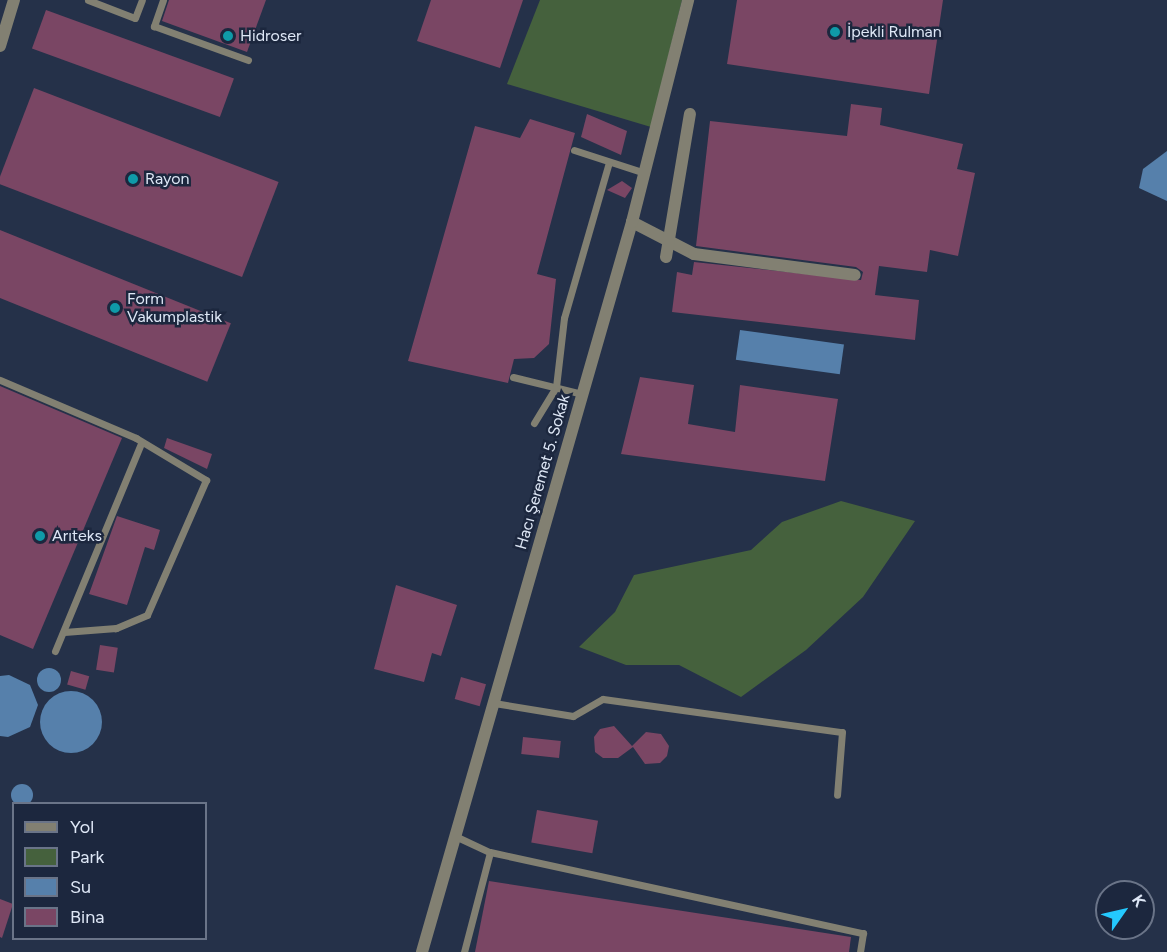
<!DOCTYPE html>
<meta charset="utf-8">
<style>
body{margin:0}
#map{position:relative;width:1167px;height:952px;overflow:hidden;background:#253149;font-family:Figtree,sans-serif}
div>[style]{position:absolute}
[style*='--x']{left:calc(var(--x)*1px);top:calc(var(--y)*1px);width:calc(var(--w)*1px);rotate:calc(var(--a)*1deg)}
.green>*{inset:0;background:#45613d}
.water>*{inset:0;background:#5680ab;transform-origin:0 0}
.round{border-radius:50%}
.building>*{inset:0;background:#7a4664;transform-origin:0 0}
.service>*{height:7px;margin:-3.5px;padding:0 3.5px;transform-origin:3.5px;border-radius:3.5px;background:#828072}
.minor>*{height:12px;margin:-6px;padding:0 6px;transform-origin:6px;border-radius:6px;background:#828072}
.dots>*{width:16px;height:16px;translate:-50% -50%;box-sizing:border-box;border:3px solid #1c273e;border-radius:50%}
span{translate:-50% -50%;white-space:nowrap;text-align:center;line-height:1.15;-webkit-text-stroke:5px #1c273e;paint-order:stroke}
.poi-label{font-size:16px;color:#dee7f6}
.left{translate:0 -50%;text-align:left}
.street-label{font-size:16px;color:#dee7f6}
.legend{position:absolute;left:12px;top:802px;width:195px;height:138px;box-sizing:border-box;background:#1c273e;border:2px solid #6a7488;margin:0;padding:8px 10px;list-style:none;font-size:18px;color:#dee7f6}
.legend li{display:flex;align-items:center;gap:12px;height:30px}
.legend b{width:30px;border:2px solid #6a7488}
.north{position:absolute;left:1095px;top:880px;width:60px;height:60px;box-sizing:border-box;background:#1c273e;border:2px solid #6a7488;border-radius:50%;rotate:56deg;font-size:16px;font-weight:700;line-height:24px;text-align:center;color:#dee7f6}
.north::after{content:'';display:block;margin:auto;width:21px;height:27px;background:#24c9fe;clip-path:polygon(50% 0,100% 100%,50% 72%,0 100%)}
</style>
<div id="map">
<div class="green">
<i style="clip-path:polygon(540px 0,682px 0,651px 127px,507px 84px)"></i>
<i style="clip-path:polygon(841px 501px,915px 521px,863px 597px,806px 650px,741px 697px,679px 665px,626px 665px,579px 647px,615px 612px,634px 575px,751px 550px,782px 522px)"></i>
</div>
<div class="water">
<i style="clip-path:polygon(1167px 151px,1167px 201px,1139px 188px,1143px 169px)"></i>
<i style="left:740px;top:330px;width:105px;height:30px;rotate:8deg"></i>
<i class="round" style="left:37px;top:668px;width:24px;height:24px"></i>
<i style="clip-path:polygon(9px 675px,30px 685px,38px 705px,30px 727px,8px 737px,0 736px,0 676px)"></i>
<i class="round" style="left:40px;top:691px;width:62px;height:62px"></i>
<i class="round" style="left:11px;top:784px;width:22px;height:22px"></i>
</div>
<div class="building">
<i style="clip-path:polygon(169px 0,266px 0,247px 52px,162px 21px)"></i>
<i style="clip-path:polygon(431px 0,523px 0,500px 68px,417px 41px)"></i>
<i style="clip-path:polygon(737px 0,943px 0,929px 94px,727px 64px)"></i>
<i style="left:46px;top:10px;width:200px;height:41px;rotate:20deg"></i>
<i style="left:34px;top:88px;width:262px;height:102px;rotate:21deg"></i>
<i style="clip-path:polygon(851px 104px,882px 108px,880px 125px,963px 144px,957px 169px,975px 173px,958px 256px,930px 250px,927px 272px,879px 266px,875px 295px,919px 300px,915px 340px,672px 312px,677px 272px,692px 275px,694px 262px,861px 280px,863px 272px,856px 267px,696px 246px,710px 121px,847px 136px)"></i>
<i style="clip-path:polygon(587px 114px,627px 131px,621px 155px,581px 137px)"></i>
<i style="clip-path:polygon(530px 119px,575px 133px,537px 274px,556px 279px,549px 344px,534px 358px,514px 359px,508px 383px,408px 361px,475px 126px,520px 138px)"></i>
<i style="clip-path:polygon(622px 181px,632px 188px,625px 198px,607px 190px)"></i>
<i style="left:0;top:230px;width:249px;height:63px;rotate:22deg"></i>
<i style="clip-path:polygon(640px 377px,694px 385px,688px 424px,735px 432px,740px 385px,838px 399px,825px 481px,621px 454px)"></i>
<i style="clip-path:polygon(0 386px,122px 438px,33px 649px,0 635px)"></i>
<i style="clip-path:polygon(167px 438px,212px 454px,207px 469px,164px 448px)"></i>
<i style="clip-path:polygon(117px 516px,160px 530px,154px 550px,145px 547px,127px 605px,89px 594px)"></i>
<i style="clip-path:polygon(396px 585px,457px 605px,441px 656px,432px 653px,424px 682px,374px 669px)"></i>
<i style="left:100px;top:645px;width:18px;height:25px;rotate:9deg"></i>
<i style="left:71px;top:671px;width:19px;height:14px;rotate:16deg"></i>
<i style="left:461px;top:677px;width:26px;height:23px;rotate:16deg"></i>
<i style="clip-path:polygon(614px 726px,632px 746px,646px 732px,661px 734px,669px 746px,667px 756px,660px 763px,645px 764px,633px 747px,618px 758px,603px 758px,595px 752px,594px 737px,600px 729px)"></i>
<i style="left:523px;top:737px;width:38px;height:17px;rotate:6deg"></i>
<i style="left:537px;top:810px;width:62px;height:33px;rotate:10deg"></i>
<i style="clip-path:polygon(489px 881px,851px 937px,849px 952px,475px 952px)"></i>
<i style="clip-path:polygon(0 899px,13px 904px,2px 938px,0 937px)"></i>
</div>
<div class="service">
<i style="--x:88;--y:0;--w:50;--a:21"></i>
<i style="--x:135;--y:18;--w:19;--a:-69"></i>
<i style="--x:163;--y:0;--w:28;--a:109"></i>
<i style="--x:154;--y:26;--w:100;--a:19.9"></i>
<i style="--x:574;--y:150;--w:75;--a:17.9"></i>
<i style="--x:513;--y:377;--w:72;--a:13.7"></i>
<i style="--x:0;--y:380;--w:148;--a:23.1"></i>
<i style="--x:136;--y:438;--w:82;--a:31"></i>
<i style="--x:206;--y:480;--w:147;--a:113.6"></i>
<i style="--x:147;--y:615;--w:34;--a:157"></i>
<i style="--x:116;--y:628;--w:52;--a:175.6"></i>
<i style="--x:534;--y:423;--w:42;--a:-58.6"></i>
<i style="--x:556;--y:387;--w:69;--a:-83.4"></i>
<i style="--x:564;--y:318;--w:162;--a:-73.9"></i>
<i style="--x:55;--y:651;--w:225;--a:-67.5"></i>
<i style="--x:494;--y:703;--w:80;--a:9.3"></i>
<i style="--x:573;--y:716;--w:34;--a:-30"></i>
<i style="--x:603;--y:699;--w:241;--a:7.9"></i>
<i style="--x:842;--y:732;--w:63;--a:94.5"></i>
<i style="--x:455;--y:836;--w:38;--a:25"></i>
<i style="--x:490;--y:852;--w:382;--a:12.3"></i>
<i style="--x:863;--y:933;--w:19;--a:99"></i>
<i style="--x:464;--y:952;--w:103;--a:-75.4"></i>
</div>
<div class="minor">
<i style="--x:0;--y:46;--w:48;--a:-73.1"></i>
<i style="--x:632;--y:222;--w:70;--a:27.3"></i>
<i style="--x:694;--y:254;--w:162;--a:7.4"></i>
<i style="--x:666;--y:257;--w:145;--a:-80.5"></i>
<i style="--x:422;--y:952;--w:760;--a:-73.95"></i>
<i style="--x:632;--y:222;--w:229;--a:-75.8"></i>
</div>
<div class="dots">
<i style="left:835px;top:32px;background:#0f9aa8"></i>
<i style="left:228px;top:36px;background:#0f9aa8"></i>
<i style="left:133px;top:179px;background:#0f9aa8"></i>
<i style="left:115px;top:308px;background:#0f9aa8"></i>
<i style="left:40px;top:536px;background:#0f9aa8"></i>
</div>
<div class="poi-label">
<span class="left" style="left:847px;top:32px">İpekli Rulman</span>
<span class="left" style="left:240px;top:36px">Hidroser</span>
<span class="left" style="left:145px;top:179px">Rayon</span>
<span class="left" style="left:127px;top:308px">Form<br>Vakumplastik</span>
<span class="left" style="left:52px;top:536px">Arıteks</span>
</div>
<div class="street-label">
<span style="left:543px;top:472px;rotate:-74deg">Hacı Şeremet 5. Sokak</span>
</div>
<ul class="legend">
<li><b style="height:8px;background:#828072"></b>Yol</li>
<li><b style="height:16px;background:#45613d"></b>Park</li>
<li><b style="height:16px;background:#5680ab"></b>Su</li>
<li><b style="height:16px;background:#7a4664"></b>Bina</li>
</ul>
<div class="north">K</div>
</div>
